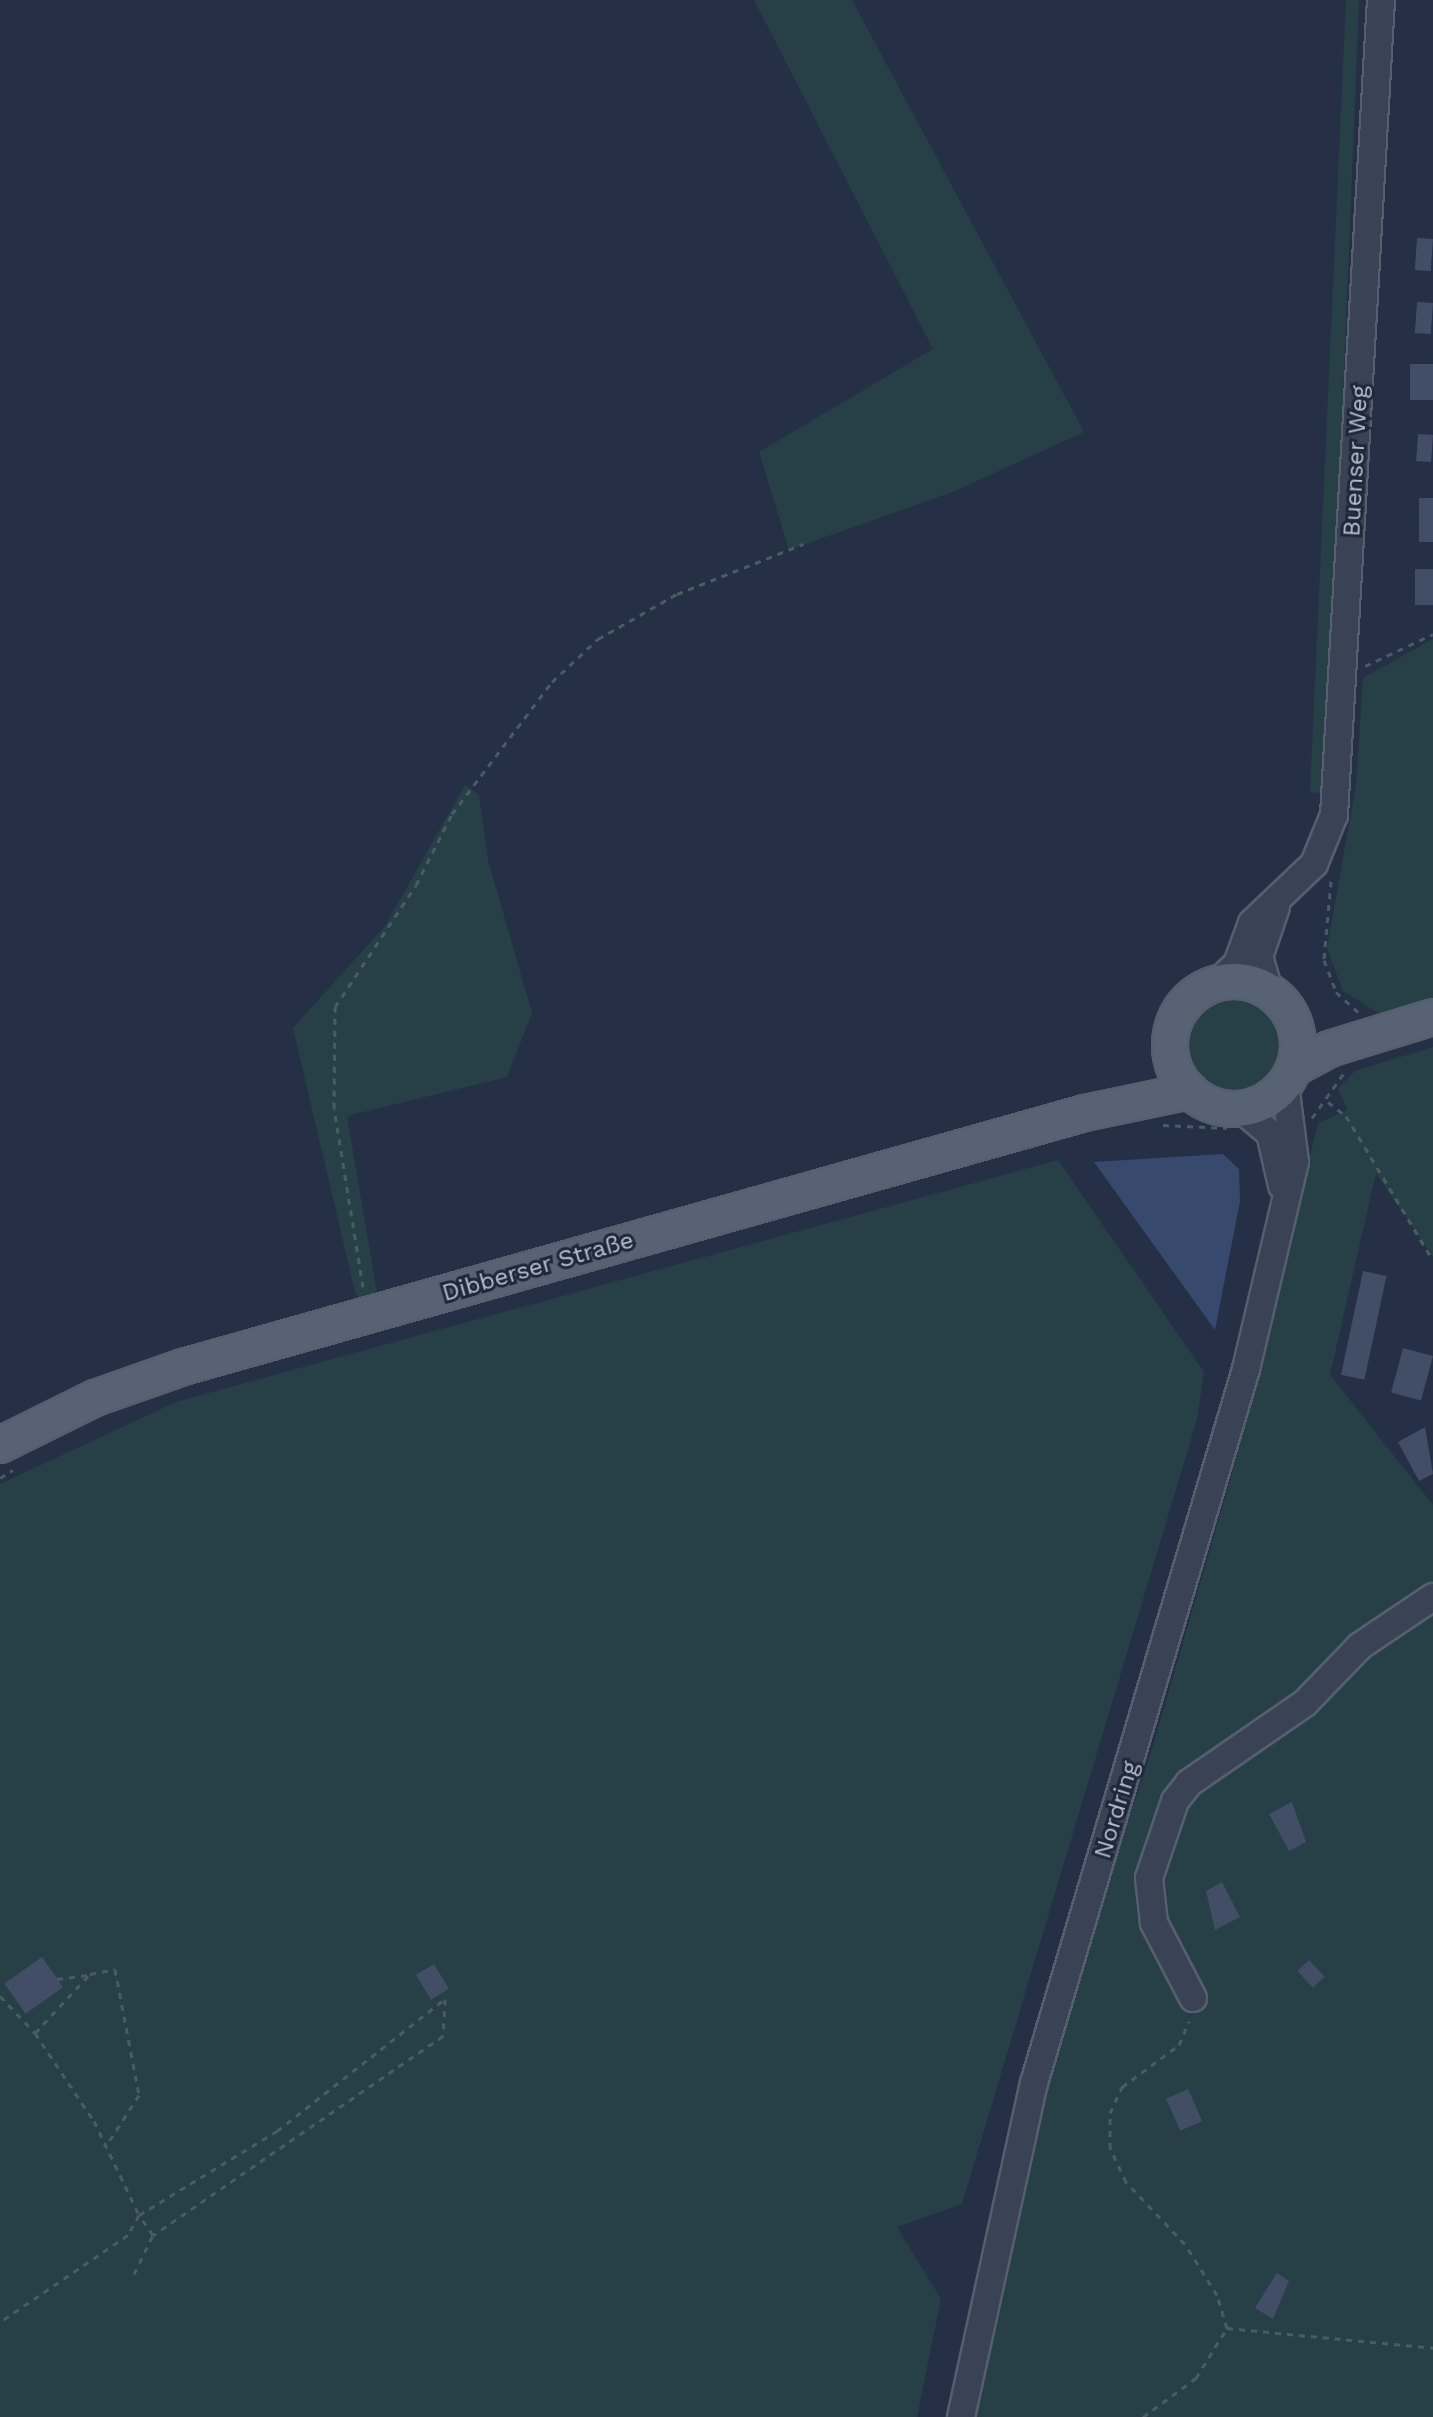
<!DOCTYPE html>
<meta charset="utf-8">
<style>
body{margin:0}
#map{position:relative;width:1433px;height:2417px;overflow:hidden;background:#253046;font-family:"Work Sans",sans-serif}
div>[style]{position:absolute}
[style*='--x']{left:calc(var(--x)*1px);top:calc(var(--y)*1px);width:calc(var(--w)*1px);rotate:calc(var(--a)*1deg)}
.green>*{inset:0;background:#274047}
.round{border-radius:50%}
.water>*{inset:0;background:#374a6e}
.building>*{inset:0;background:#424d66;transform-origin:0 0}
.path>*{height:3px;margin-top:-1.5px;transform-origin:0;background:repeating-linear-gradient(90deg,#465d62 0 6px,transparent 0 12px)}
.roads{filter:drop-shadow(2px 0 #565e6f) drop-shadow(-2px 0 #565e6f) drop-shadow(0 2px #565e6f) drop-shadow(0 -2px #565e6f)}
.minor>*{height:26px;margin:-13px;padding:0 13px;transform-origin:13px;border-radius:13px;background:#3a4355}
.major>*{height:34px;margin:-17px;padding:0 17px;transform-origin:17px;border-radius:17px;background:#586275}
.major>.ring{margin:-17px;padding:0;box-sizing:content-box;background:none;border:34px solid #586275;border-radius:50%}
span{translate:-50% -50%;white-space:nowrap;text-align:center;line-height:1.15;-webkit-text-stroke:6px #1e283a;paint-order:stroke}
.street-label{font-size:24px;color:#b8bece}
</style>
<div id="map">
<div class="green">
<i style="clip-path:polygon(754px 0,852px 0,1084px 432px,955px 491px,789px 550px,759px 452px,933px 349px)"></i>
<i style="clip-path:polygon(1346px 0,1359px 0,1327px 794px,1310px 792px)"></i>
<i style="clip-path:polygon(1433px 639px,1433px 1006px,1388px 1019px,1343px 991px,1327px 948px,1356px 786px,1363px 678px)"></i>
<i style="clip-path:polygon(465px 785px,479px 795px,488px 860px,532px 1013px,507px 1077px,347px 1116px,380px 1311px,367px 1315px,355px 1292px,293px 1028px,385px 926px)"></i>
<i class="round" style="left:1185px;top:995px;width:100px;height:100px"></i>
<i style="clip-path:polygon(1433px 1047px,1433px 1257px,1376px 1173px,1330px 1375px,1433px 1505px,1433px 1597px,1218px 1775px,1290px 1732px,1384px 1639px,1433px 1611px,1433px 2417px,969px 2417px,1051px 2051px,1153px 1746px,1234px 1467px,1318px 1123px,1348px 1110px,1338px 1089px,1355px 1071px)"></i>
<i style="clip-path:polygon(1058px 1160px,1204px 1372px,1197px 1419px,962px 2204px,897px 2227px,941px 2299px,917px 2417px,0 2417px,0 1484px,176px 1402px)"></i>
</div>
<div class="water">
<i style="clip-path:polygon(1223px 1154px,1239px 1169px,1240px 1201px,1215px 1330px,1094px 1162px)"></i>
</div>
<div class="building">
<i style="left:1417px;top:238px;width:16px;height:32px;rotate:4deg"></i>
<i style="left:1417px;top:302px;width:16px;height:31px;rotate:4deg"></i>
<i style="left:1410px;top:364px;width:23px;height:36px"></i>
<i style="left:1418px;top:434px;width:15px;height:27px;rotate:4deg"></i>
<i style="left:1419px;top:498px;width:14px;height:44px"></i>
<i style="left:1415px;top:569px;width:18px;height:36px"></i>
<i style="left:1363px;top:1271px;width:24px;height:106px;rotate:12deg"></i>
<i style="left:1403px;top:1348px;width:31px;height:46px;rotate:15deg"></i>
<i style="clip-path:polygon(1425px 1427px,1433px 1474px,1419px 1481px,1398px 1442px)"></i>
<i style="clip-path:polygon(1292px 1802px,1306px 1842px,1289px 1851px,1269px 1814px)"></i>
<i style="clip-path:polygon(1222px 1882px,1240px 1917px,1215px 1930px,1206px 1891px)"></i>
<i style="left:42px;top:1957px;width:37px;height:46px;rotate:55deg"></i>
<i style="left:1309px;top:1960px;width:23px;height:16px;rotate:47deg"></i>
<i style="left:434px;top:1964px;width:29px;height:21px;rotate:59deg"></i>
<i style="left:1188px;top:2089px;width:35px;height:24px;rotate:66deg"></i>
<i style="clip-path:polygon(1277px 2273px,1289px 2281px,1273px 2319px,1255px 2308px)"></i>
</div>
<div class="path">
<i style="--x:1365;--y:666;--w:75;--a:-25.2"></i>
<i style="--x:1331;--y:881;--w:79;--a:95.1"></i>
<i style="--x:1324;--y:960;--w:34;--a:69"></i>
<i style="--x:1336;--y:992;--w:30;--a:42"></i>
<i style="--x:1328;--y:1102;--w:23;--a:38"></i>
<i style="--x:1346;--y:1116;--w:168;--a:58.9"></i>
<i style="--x:1312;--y:1118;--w:55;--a:-54.6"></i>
<i style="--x:1163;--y:1125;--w:64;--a:2.7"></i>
<i style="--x:363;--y:1287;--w:181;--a:-99.2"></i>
<i style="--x:334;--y:1108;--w:101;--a:-89.4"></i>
<i style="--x:335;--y:1007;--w:146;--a:-56.4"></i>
<i style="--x:416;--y:885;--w:80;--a:-63.1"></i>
<i style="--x:452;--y:814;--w:166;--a:-52.9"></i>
<i style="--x:552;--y:682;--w:63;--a:-43.1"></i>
<i style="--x:598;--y:639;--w:91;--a:-29.7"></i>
<i style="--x:677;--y:594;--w:136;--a:-21.6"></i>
<i style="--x:0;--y:1478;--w:15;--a:-32"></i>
<i style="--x:57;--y:1979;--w:32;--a:-7"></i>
<i style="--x:0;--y:1996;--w:51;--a:46.6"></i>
<i style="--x:35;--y:2033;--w:106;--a:56.2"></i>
<i style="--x:94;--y:2121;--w:104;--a:64.4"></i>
<i style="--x:139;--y:2215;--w:23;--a:119"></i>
<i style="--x:128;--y:2235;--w:155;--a:145.8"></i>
<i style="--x:445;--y:1999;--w:37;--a:93"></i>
<i style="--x:443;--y:2036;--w:352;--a:145.5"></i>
<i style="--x:153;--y:2235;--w:24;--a:-125"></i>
<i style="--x:139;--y:2215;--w:162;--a:-31.3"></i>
<i style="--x:277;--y:2131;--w:214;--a:-38.2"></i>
<i style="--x:35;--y:2033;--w:81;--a:-47"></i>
<i style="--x:90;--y:1974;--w:25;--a:-11"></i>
<i style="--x:115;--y:1969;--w:128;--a:79.2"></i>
<i style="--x:139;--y:2095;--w:61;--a:122.9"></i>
<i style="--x:134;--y:2274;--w:43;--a:-64"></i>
<i style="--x:1227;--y:2328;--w:207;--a:5.5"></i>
<i style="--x:1143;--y:2417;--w:66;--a:-36.3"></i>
<i style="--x:1196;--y:2378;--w:59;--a:-58.2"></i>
<i style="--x:1227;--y:2328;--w:34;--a:-107"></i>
<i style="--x:1217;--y:2295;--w:60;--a:-122.1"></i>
<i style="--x:1185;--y:2244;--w:86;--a:-133.6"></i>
<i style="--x:1126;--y:2182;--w:38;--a:-115"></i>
<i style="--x:1110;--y:2148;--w:35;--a:-90"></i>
<i style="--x:1110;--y:2113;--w:29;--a:-65"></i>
<i style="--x:1122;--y:2087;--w:71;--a:-36.4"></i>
<i style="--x:1179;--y:2045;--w:26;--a:-67"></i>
</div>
<div class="roads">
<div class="minor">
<i style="--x:1217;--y:983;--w:28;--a:-44"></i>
<i style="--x:1237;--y:964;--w:44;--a:-69.9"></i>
<i style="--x:1252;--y:923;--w:86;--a:-43.6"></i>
<i style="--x:1314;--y:864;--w:53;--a:-67.8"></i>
<i style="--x:1334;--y:815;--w:816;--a:-86.7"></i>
<i style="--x:1269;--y:991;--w:35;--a:-106"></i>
<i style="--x:1259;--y:957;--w:53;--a:-71.2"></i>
<i style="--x:1241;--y:1109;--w:38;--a:40"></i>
<i style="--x:1270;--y:1133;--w:54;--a:77.2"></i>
<i style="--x:1193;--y:1998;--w:85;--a:-117.5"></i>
<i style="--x:1154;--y:1923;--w:45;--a:-96.3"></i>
<i style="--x:1149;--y:1878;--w:81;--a:-71.3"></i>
<i style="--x:1175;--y:1801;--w:23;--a:-52"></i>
<i style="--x:1189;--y:1783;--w:141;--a:-34.6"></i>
<i style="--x:1305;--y:1703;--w:79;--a:-46"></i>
<i style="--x:1360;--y:1646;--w:88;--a:-33.9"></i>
<i style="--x:961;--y:2417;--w:342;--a:-77.7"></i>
<i style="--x:1034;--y:2083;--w:745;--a:-73.46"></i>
<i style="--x:1246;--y:1369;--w:213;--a:-76.7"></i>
<i style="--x:1295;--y:1162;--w:79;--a:-97.3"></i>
</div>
<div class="major">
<i class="ring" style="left:1170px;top:981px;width:94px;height:94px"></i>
<i style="--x:1294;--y:1068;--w:40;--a:-28"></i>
<i style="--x:1329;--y:1049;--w:109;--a:-17.1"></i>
<i style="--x:0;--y:1445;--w:106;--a:-26.3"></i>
<i style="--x:95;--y:1398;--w:93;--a:-19.4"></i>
<i style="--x:183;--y:1367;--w:937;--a:-15.73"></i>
<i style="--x:1085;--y:1113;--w:107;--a:-11.8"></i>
</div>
</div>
<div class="street-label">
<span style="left:1356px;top:461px;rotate:-87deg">Buenser Weg</span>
<span style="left:538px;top:1267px;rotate:-16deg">Dibberser Straße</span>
<span style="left:1117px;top:1810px;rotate:-73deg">Nordring</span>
</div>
</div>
